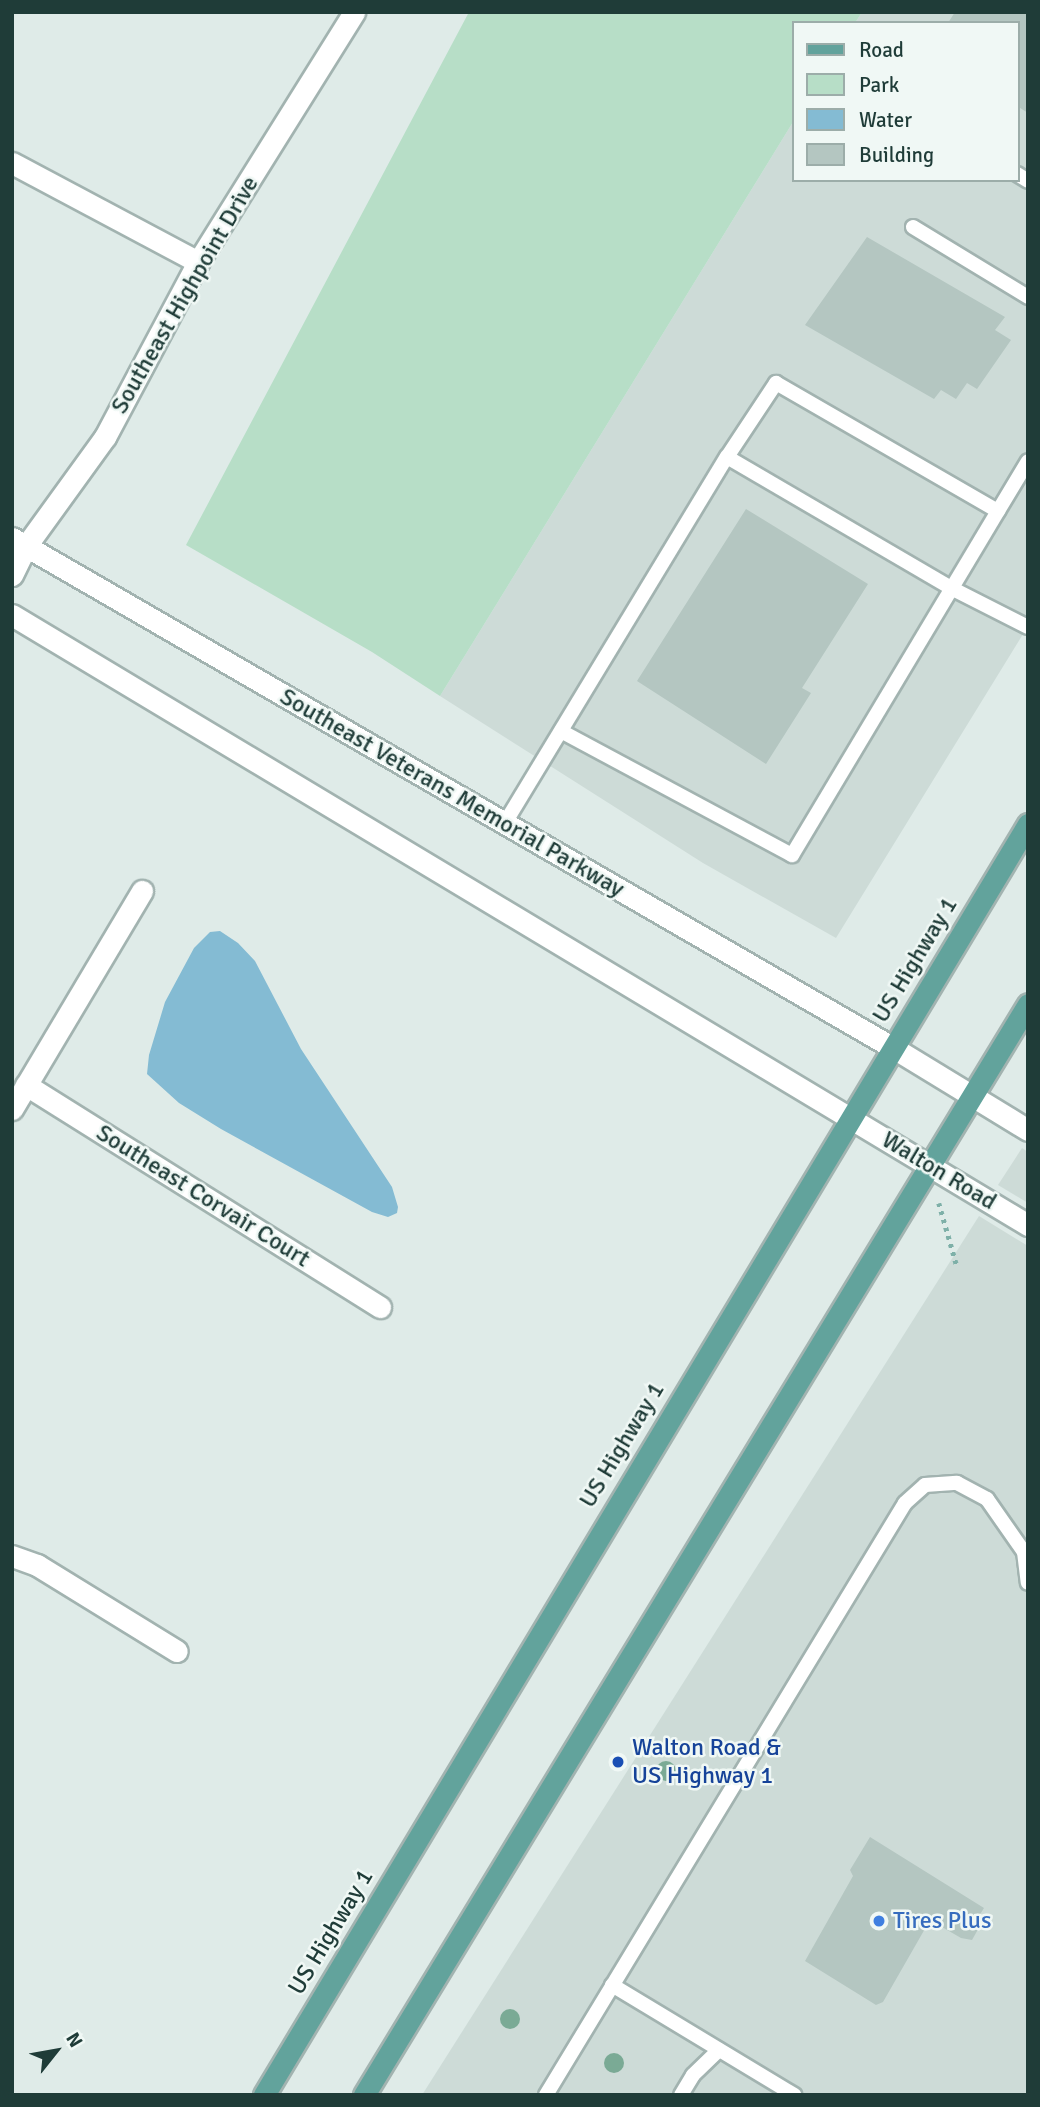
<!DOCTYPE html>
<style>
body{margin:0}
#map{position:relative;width:1040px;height:2107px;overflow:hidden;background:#dfebe8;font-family:Signika,sans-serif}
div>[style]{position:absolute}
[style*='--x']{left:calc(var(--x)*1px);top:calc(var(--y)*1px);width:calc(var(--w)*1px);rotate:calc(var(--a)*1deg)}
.built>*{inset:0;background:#cddbd7}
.green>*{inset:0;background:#b7dec7}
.water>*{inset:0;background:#84bbd3}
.building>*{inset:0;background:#b4c6c1}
.path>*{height:4.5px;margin-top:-2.25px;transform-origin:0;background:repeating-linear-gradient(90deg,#7eb0a8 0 3.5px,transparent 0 8.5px)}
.roads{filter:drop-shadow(2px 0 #a2b3b0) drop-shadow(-2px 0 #a2b3b0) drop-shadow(0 2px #a2b3b0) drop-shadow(0 -2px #a2b3b0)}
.service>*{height:14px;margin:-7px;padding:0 7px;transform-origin:7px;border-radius:7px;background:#fff}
.minor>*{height:21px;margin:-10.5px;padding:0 10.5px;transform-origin:10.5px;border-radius:10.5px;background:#fff}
.secondary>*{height:21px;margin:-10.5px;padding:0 10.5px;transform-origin:10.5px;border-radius:10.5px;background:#fff}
.primary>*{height:21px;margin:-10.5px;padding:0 10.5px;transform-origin:10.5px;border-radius:10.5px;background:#62a39c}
.trees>*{width:20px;height:20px;margin:-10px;border-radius:50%;background:#7aaa95}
.dots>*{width:19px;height:19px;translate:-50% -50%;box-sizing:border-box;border:4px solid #f0f8f5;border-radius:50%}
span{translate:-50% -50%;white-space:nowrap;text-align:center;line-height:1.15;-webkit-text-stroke:5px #f0f8f5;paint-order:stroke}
.street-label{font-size:24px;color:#1f3c38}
.transit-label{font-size:24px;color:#164399}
.left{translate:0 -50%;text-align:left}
.shop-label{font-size:24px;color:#366cbe}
.frame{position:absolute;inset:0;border:14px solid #1f3c38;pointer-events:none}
.legend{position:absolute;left:792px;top:21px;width:228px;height:161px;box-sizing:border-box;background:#f0f8f5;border:2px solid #9cada9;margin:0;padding:9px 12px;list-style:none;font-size:21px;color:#1f3c38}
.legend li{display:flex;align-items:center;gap:14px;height:35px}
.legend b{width:35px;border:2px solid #9cada9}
.north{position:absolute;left:21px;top:2016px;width:70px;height:70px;-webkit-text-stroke:5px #f0f8f5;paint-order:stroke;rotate:59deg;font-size:19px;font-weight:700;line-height:28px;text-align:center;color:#1f3c38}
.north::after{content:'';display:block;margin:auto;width:24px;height:32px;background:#1f3c38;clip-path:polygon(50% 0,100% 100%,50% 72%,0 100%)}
</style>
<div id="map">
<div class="built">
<i style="clip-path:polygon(862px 12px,1028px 12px,1028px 626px,836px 938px,703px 863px,440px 696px,793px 122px,793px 180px,1017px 180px,1017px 23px,855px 23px)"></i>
<i style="clip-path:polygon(1022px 1148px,1028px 1152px,1028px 1203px,998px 1185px)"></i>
<i style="clip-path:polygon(979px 1216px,1028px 1246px,1028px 2095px,422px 2095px)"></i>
</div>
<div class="green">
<i style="clip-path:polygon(469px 12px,862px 12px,855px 23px,793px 23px,793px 122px,440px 696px,372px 652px,186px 545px)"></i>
</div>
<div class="water">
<i style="clip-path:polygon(220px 931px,238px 943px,255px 961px,301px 1049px,392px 1187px,398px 1207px,397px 1213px,388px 1217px,372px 1212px,221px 1129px,179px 1103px,147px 1074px,149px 1055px,165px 1002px,194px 948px,210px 932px)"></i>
</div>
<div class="building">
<i style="clip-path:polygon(955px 12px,1028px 12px,1028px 113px,1017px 106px,1017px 23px,948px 23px)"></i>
<i style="clip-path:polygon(867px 237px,1005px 317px,995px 330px,1011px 340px,977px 389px,967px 383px,956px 399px,941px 390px,934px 399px,805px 325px)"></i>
<i style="clip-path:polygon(746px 509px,868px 584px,802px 688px,811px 693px,766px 764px,637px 681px)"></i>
<i style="clip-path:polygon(870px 1837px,984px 1908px,976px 1921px,981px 1924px,972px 1940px,961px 1938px,930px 1920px,883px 2002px,876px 2005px,805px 1961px,853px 1876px,850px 1870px)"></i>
</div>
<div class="path">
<i style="--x:939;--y:1203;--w:66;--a:74.1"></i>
</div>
<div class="roads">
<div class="service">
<i style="--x:1017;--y:174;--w:13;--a:32"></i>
<i style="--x:913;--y:227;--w:135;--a:31.3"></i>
<i style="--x:727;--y:457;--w:262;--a:30.3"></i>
<i style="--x:953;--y:589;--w:84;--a:26.9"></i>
<i style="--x:998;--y:511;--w:58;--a:-59"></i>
<i style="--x:505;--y:823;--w:428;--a:-58.8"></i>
<i style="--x:727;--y:457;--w:89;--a:-56.5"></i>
<i style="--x:776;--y:383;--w:256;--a:30"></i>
<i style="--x:998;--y:511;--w:401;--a:120.9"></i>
<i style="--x:792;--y:855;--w:262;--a:-151.8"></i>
<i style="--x:612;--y:1985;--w:213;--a:31.1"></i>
<i style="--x:546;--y:2095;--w:692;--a:-58.77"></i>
<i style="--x:905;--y:1503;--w:27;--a:-42"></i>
<i style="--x:925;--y:1485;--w:32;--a:-4"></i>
<i style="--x:957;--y:1483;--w:34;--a:28"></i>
<i style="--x:987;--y:1499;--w:65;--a:55.1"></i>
<i style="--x:1024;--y:1552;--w:31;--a:83"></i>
<i style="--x:681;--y:2095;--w:23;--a:-59"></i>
<i style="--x:693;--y:2075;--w:36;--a:-44"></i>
</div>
<div class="minor">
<i style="--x:12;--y:163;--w:211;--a:28"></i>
<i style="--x:12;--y:575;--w:32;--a:-64"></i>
<i style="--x:26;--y:546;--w:135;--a:-54.1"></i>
<i style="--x:105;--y:437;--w:198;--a:-62"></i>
<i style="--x:198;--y:262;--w:295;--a:-58"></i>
<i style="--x:26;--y:1085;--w:418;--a:32.1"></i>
<i style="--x:12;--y:1109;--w:254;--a:-59.2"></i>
<i style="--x:12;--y:1556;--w:27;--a:20"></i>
<i style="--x:37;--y:1565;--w:164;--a:31.6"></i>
</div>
<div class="secondary">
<i style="--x:12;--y:538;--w:1017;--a:30.05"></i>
<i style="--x:892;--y:1047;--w:159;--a:31.4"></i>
<i style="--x:12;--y:615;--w:1185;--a:30.98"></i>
</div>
<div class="primary">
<i style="--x:264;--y:2095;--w:1483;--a:-58.99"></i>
<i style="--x:364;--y:2095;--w:1277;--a:-58.67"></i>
</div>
</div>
<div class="trees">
<i style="left:666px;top:1771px"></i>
<i style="left:510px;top:2019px"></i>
<i style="left:614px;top:2063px"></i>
</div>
<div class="dots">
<i style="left:618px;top:1762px;background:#1a4fb4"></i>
<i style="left:879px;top:1921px;background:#3f7fe0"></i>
</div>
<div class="street-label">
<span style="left:185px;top:295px;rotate:-60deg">Southeast Highpoint Drive</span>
<span style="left:452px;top:793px;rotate:30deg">Southeast Veterans Memorial Parkway</span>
<span style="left:915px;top:960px;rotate:-59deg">US Highway 1</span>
<span style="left:939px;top:1171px;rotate:31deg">Walton Road</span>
<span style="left:203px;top:1196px;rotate:32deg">Southeast Corvair Court</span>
<span style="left:622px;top:1445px;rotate:-59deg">US Highway 1</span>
<span style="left:331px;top:1932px;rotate:-59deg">US Highway 1</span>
</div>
<div class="transit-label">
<span class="left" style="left:632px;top:1762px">Walton Road &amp;<br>US Highway 1</span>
</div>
<div class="shop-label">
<span class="left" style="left:893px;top:1921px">Tires Plus</span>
</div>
<div class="frame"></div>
<ul class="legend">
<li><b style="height:9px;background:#62a39c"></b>Road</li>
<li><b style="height:19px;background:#b7dec7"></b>Park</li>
<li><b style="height:19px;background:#84bbd3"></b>Water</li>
<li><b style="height:19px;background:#b4c6c1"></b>Building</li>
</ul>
<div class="north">N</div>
</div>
